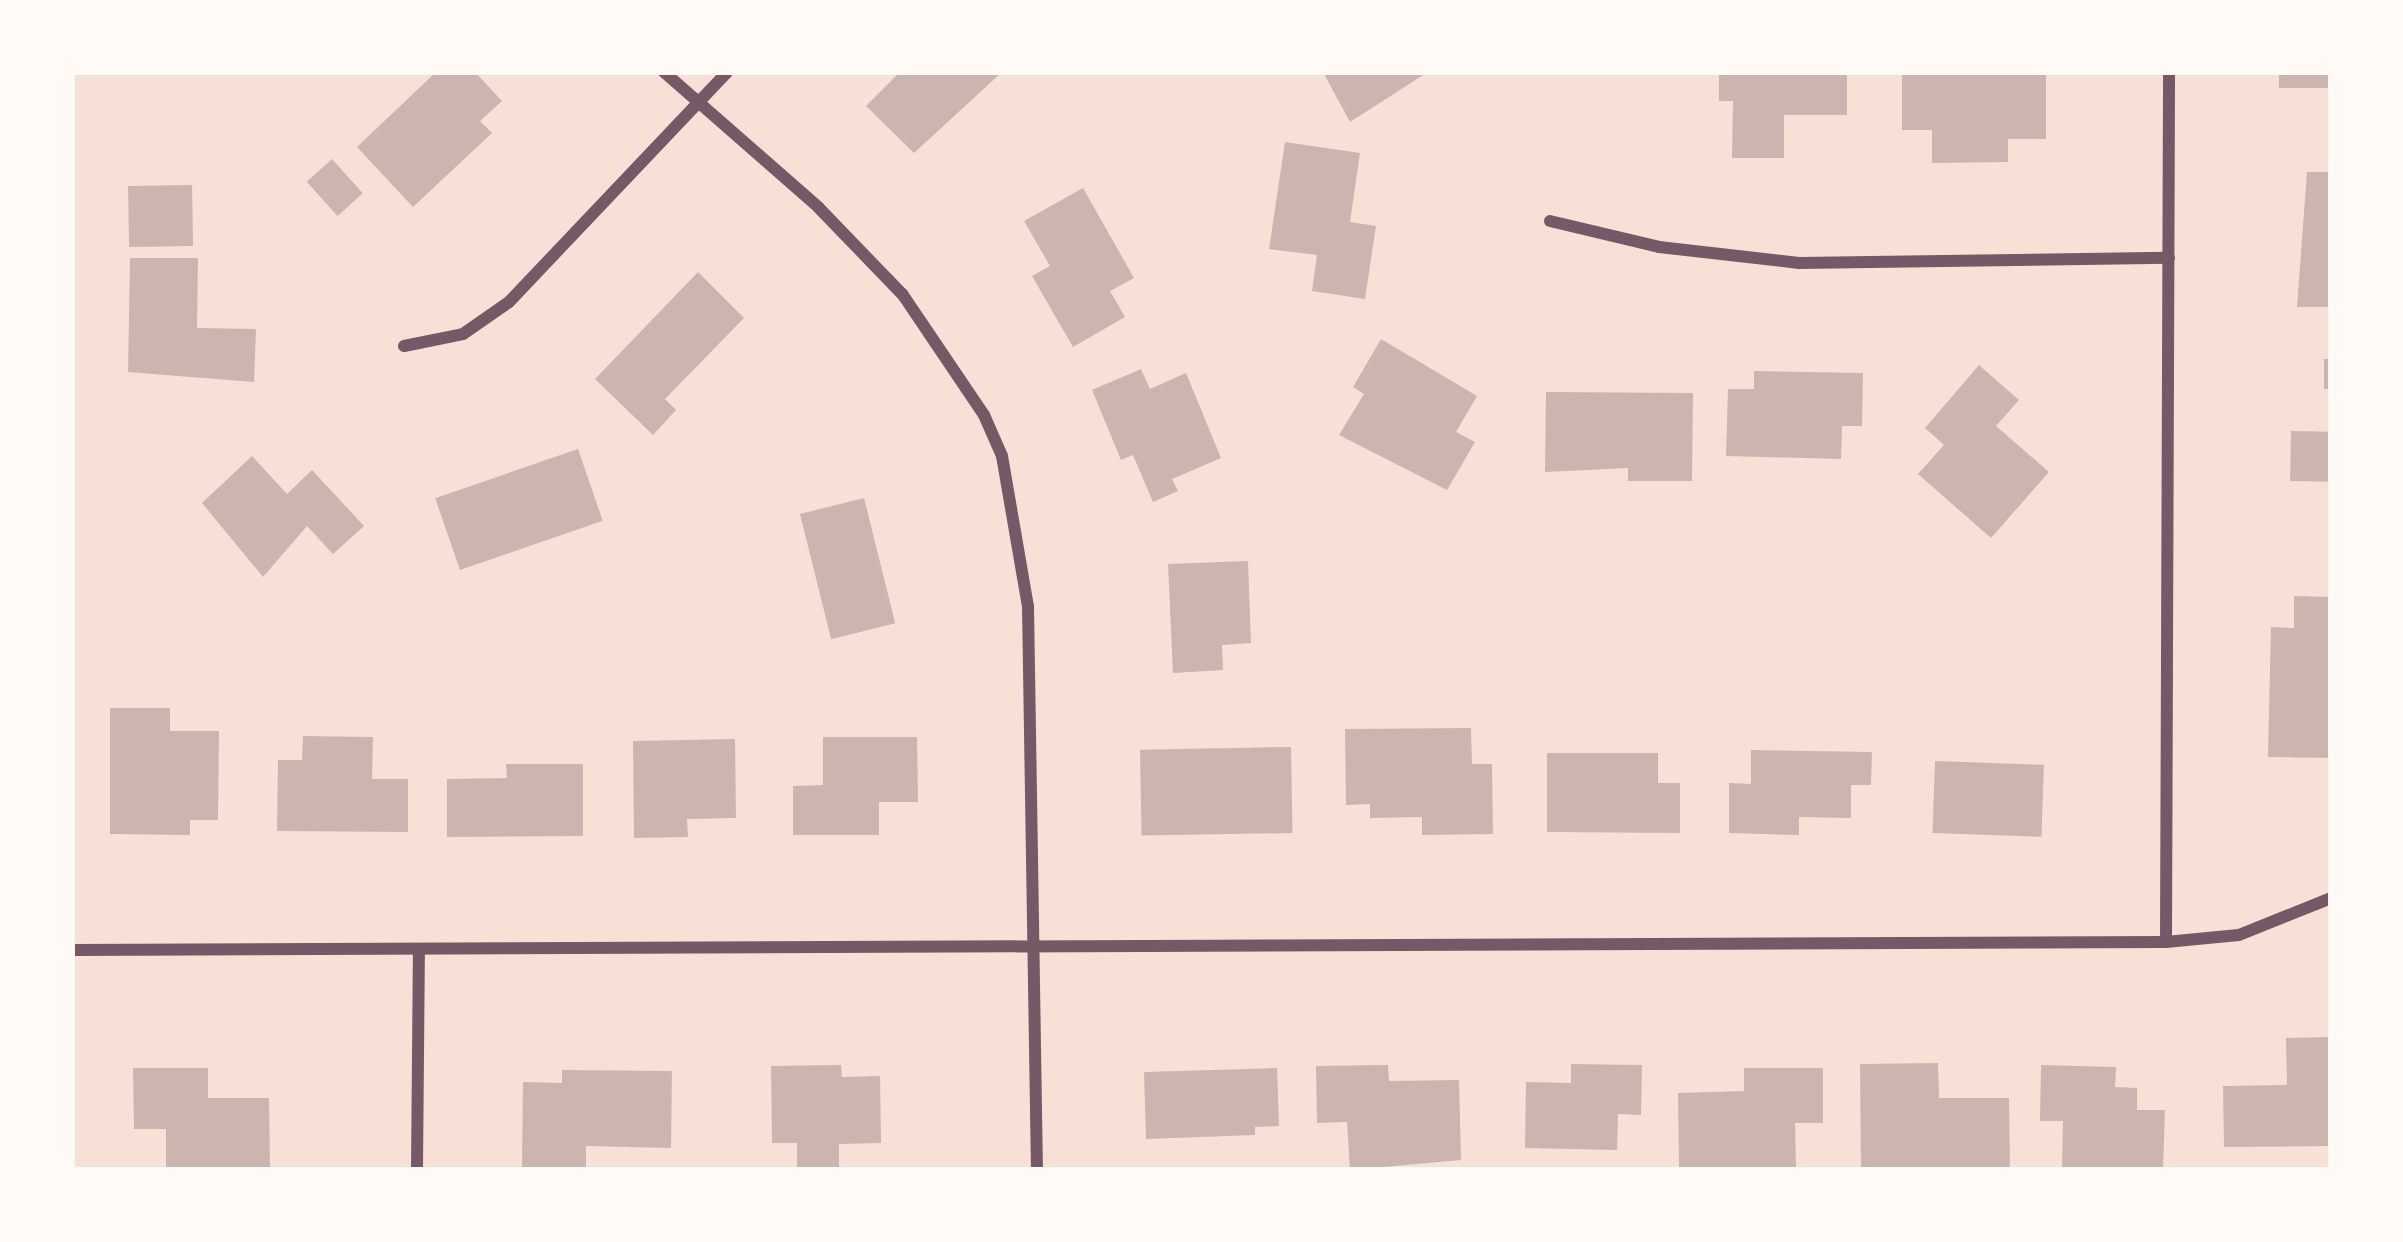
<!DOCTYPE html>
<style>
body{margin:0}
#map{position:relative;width:2403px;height:1242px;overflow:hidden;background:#f7e1d7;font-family:Arial,sans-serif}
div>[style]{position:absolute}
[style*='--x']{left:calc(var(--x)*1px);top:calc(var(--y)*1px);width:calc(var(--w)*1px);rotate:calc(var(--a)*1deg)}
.building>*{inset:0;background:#ccb4b1;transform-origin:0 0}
.minor>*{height:12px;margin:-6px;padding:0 6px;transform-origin:6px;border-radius:6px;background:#755966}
span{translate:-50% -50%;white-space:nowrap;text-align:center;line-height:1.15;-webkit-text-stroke:9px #fffaf5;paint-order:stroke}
.frame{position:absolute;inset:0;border:75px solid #fffaf5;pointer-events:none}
</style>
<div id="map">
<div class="building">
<i style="clip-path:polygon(436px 72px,475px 72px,502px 101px,480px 121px,492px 133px,413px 207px,357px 147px)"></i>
<i style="clip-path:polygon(900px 72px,1002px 72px,914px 153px,866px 106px)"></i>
<i style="clip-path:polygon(1323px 72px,1428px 72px,1350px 122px)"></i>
<i style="clip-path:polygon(1719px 72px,1847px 72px,1847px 115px,1784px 115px,1784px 158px,1732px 158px,1733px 101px,1719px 101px)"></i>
<i style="clip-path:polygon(1902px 72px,2046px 72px,2046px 139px,2008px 139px,2008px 162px,1932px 163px,1932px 130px,1902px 130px)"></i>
<i style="left:2279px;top:72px;width:52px;height:16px"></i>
<i style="clip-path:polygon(1285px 142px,1360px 153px,1350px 222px,1376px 226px,1365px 299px,1312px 291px,1317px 255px,1269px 249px)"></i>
<i style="left:332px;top:159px;width:46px;height:34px;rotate:48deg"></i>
<i style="clip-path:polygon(2307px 172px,2331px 172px,2331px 307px,2297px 307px)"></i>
<i style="left:192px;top:185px;width:61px;height:64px;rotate:89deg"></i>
<i style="clip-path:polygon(1083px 188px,1134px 278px,1110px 291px,1125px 317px,1073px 347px,1032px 276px,1050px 266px,1024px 221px)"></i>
<i style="clip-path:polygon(130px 258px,198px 258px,197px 328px,256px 329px,254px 382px,128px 372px)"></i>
<i style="clip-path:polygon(698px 272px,744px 318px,665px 399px,676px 410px,653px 435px,595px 379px)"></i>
<i style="clip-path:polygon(1381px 339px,1477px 396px,1456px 432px,1475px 442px,1447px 490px,1339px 435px,1364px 394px,1353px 387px)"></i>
<i style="left:2324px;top:359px;width:7px;height:30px"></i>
<i style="clip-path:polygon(1979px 365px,2019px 400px,1996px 426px,2049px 472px,1991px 538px,1918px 474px,1944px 445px,1925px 428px)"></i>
<i style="clip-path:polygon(1141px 369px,1150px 389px,1186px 373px,1221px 458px,1172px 479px,1178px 491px,1153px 502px,1133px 455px,1121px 460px,1092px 390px)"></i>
<i style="clip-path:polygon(1754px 371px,1863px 373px,1862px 426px,1842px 426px,1841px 459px,1726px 456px,1728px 389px,1754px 389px)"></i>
<i style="clip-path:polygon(1546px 392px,1693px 393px,1692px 481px,1628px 481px,1628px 468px,1545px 472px)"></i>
<i style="left:2291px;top:431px;width:40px;height:50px;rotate:1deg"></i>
<i style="left:578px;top:449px;width:76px;height:151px;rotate:71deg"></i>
<i style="clip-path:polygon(252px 456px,287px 494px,312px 470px,364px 526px,333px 554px,307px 526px,263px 577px,202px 503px)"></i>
<i style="left:864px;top:498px;width:129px;height:66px;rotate:76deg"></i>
<i style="clip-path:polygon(1248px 561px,1251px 643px,1222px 645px,1223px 670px,1173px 673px,1168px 564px)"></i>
<i style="clip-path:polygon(2294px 596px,2331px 597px,2331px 758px,2268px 757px,2271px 627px,2294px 628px)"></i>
<i style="clip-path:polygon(110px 708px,170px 708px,170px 731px,219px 731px,218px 820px,190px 820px,190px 835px,110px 834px)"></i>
<i style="clip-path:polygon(1471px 728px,1472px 764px,1492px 764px,1493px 834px,1422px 835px,1422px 817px,1370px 818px,1370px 804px,1346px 805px,1345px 729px)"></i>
<i style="clip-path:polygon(303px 736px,373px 737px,372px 779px,408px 779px,408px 832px,277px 831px,278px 760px,302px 760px)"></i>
<i style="clip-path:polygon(823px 737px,917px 737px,918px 802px,879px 802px,879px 835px,793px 835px,793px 786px,823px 785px)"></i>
<i style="clip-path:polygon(735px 739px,736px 818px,687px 819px,688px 837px,634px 838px,633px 741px)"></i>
<i style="left:1291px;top:747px;width:86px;height:151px;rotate:89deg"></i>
<i style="clip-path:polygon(1751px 750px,1872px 752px,1871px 785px,1851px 785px,1851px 818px,1799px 817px,1799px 835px,1729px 833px,1729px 783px,1751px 784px)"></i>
<i style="clip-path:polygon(1547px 753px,1658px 753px,1658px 783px,1680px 783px,1680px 833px,1547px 832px)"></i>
<i style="left:1935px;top:761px;width:109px;height:72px;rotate:2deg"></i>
<i style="clip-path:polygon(506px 764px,583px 764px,583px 836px,447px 837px,447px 779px,507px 778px)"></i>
<i style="clip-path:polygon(2331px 1037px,2331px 1146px,2224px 1147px,2223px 1086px,2287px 1085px,2286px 1038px)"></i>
<i style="clip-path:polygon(1938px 1063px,1939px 1098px,2009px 1098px,2010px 1170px,1861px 1170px,1860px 1064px)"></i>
<i style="clip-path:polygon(1571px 1064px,1642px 1065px,1641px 1115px,1618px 1114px,1617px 1150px,1525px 1148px,1526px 1082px,1571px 1083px)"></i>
<i style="clip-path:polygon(841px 1065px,842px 1077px,880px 1076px,881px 1143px,839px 1144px,839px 1170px,797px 1170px,797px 1143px,772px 1143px,771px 1066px)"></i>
<i style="clip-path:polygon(1388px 1065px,1389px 1081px,1459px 1080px,1461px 1160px,1350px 1170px,1347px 1122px,1317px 1123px,1316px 1066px)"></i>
<i style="clip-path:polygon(2041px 1065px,2116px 1067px,2115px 1087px,2137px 1088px,2137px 1110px,2165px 1110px,2163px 1170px,2062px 1170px,2063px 1121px,2040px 1121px)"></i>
<i style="clip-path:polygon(133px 1068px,208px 1068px,208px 1098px,269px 1098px,270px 1170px,166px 1170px,166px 1129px,134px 1129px)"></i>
<i style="clip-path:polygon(1277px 1068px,1279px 1126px,1255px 1127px,1255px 1135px,1146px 1139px,1144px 1072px)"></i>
<i style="clip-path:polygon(1744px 1068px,1823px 1068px,1823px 1123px,1795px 1123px,1796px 1169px,1679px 1170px,1678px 1093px,1744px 1091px)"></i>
<i style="clip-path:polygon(562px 1070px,672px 1071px,671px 1148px,586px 1146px,586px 1167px,522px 1167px,523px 1082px,562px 1083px)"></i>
</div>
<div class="minor">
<i style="--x:664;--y:72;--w:205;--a:41.2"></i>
<i style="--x:818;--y:207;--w:122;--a:46"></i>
<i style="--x:903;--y:295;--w:145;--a:56"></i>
<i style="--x:984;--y:415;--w:45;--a:66.3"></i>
<i style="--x:1002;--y:456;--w:152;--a:80.2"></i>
<i style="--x:1028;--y:606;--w:564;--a:89.09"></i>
<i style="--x:1550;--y:221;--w:112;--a:13.4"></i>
<i style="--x:1659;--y:247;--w:141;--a:6.5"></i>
<i style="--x:1799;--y:263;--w:370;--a:-0.8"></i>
<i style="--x:404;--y:346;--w:60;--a:-11.5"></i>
<i style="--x:463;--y:334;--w:56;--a:-34.8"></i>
<i style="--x:509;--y:302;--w:317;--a:-46.5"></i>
<i style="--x:2166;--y:942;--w:870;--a:-89.8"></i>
<i style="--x:72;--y:950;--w:2094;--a:-0.22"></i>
<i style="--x:2166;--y:942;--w:73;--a:-5.5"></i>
<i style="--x:2239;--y:935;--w:99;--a:-21.9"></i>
<i style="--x:417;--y:1170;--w:217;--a:-89.5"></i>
</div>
<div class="frame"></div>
</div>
